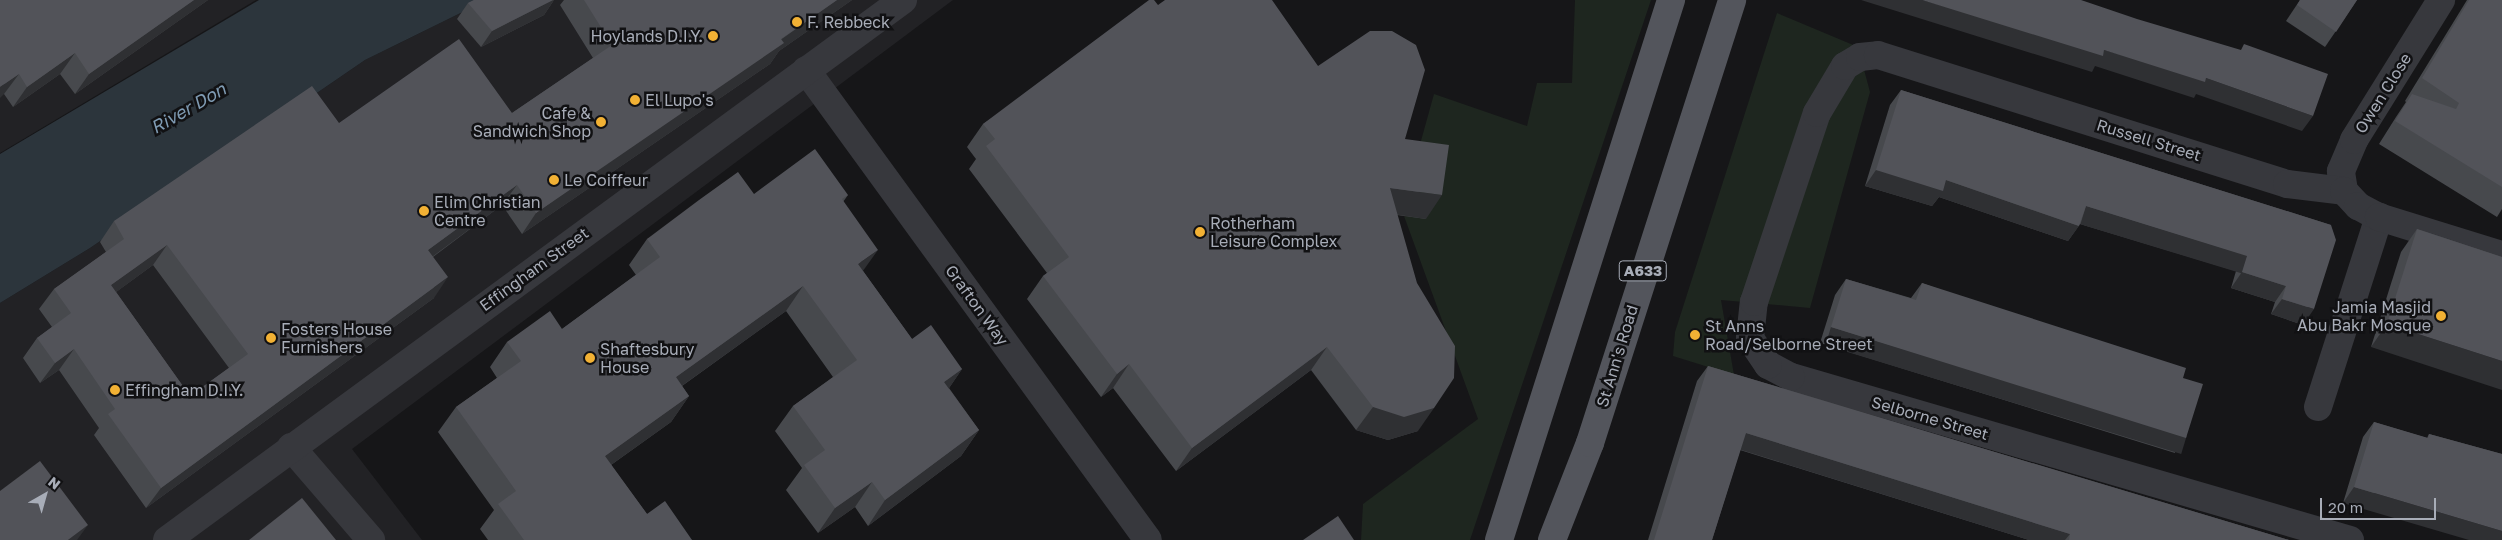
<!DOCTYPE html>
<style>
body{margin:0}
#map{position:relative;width:2502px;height:540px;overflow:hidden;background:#161618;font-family:"Golos Text",sans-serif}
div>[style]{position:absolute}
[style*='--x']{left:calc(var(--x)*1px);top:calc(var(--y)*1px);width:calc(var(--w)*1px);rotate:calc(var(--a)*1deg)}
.built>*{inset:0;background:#222225}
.green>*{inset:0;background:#1e261f}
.water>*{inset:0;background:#2c353c}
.minor>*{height:28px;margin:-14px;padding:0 14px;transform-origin:14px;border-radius:14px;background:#37383d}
.primary>*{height:28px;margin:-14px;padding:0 14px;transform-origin:14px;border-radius:14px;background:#53555c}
.wall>*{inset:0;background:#47494d}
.shaded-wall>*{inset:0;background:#2f3033;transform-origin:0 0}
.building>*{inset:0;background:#525359}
.dots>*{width:14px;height:14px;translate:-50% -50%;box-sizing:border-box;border:2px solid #111113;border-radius:50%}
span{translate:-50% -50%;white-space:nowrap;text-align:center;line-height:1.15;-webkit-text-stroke:5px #111113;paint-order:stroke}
.shield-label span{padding:1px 4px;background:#111113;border:1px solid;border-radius:4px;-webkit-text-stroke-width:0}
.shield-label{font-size:15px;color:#a8adb8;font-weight:700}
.poi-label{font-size:16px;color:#a8adb8}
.left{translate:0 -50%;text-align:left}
.right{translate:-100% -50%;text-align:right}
.street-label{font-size:16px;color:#a8adb8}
.water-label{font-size:18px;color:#7f9bb3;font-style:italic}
.north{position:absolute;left:20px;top:470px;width:50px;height:50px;-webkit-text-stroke:4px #111113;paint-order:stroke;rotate:38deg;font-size:14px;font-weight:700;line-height:20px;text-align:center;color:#a8adb8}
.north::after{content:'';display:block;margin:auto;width:18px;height:22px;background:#a8adb8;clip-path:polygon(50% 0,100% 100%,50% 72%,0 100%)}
.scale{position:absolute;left:2320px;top:498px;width:116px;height:22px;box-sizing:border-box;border:2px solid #a8adb8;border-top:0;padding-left:6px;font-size:15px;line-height:18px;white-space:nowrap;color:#a8adb8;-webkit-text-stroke:4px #111113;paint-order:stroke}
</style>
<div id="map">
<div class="built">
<i style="clip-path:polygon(0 0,256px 0,0 153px)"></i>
<i style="clip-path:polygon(487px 0,953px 0,352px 449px,422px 540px,0 540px,0 303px,90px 248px,365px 60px)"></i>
</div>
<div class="green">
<i style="clip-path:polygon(1575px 0,1651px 0,1470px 540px,1361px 540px,1363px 504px,1478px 419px,1404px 216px,1426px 218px,1414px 166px,1434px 94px,1527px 126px,1537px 83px,1572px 83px)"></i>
<i style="clip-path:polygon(1777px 13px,1858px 47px,1870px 92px,1810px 308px,1721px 300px,1734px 375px,1673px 356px,1675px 332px)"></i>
</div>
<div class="water">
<i style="clip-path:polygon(259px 0,487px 0,365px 60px,90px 248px,0 303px,0 154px)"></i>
</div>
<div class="minor">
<i style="--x:806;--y:70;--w:581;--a:53.96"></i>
<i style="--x:2344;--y:191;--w:20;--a:-99"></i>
<i style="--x:2341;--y:171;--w:34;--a:-67"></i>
<i style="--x:2354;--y:140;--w:165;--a:-58.1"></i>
<i style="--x:2318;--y:407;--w:200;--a:-72.2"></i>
<i style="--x:291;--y:447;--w:123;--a:49.3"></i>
<i style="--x:167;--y:540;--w:913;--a:-36.27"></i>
<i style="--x:2350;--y:540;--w:582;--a:-163.74"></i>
<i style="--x:1791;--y:377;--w:26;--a:-152"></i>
<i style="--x:1768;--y:365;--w:32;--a:-124"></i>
<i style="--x:1750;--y:338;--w:36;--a:-84"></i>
<i style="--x:1754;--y:302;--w:199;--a:-71.6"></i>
<i style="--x:1817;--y:113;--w:55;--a:-59.2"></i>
<i style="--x:1845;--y:66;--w:17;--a:-31"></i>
<i style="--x:1860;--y:57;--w:18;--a:-6"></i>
<i style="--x:1878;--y:55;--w:429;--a:17.5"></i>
<i style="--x:2287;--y:184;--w:57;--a:7"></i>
<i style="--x:2344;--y:191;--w:21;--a:47"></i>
<i style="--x:2358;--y:206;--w:24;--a:28"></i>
<i style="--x:2379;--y:217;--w:129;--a:17.2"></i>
</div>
<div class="primary">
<i style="--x:1499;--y:540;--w:567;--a:-72.33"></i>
<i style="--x:1552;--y:540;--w:104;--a:-68.6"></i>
<i style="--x:1590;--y:443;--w:465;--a:-72.2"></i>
</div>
<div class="wall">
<i style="clip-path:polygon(0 0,208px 0,75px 94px,60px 74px,13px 107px,4px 94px)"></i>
<i style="clip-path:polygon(474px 0,554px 0,544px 15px,481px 47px,457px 19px,468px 3px)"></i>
<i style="clip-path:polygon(evenodd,564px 0,852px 0,779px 51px,770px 64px,522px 234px,502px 205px,433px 257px,434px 298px,146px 508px,94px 435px,99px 428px,59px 370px,40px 383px,23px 358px,37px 338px,52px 327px,39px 309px,54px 289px,106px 252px,100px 242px,114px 221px,339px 123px,512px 113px,593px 58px,560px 5px,564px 0,153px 265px,229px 368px,190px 396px,116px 292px,153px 265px)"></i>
<i style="clip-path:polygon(2300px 0,2357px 0,2325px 47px,2286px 21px)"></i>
<i style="clip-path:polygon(2467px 0,2502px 0,2502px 209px,2497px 217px,2379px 144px,2396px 117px,2406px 102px,2405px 101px)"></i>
<i style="clip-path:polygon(1158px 5px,1318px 66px,1405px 139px,1426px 219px,1397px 215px,1418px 431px,1388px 440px,1356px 430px,1311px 370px,1176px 471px,1113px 388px,1101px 397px,1027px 299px,1043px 276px,1047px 273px,969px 169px,976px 159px,967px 147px,983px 124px)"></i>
<i style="clip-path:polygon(1901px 90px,2331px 225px,2303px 325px,2271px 314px,2275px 302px,2231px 288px,2236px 271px,2080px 224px,2068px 241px,1939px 197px,1932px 206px,1865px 186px,1890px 105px)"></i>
<i style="clip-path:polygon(754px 194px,848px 195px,843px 202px,863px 271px,912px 339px,962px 369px,949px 388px,979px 430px,961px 456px,868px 526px,855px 507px,818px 533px,786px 490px,802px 468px,775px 431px,793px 406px,833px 377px,786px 311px,682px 386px,689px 396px,671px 422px,611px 465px,647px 514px,692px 540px,488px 540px,480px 529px,494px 510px,438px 432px,456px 407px,497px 378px,490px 367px,507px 342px,562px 329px,636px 275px,629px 265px,647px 239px)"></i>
<i style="clip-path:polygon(2417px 229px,2502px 257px,2371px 347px,2401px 252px)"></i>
<i style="clip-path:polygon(1846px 279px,1911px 298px,1922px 283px,2183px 378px,2175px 453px,1820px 343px,1835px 295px)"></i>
<i style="clip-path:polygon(1708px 366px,2289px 540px,2029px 540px,1740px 450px,1712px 540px,1648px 540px,1697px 381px)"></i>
<i style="clip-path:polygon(2374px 422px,2427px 438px,2429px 434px,2502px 454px,2343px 503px,2363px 437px)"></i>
</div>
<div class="shaded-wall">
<i style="clip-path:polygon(194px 0,208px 0,75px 94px,89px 74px)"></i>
<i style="clip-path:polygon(553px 0,554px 0,544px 15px,481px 47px,492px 31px)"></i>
<i style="clip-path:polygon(837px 0,852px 0,779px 51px,770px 64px,522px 234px,536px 213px)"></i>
<i style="clip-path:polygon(1861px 0,1922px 0,2206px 78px,2313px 116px,2302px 131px,2196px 94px,2194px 98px,2095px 66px,2092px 72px)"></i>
<i style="clip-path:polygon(75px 53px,60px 74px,13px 107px,27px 87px)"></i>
<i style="clip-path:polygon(19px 74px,4px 94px,0 98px,0 87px)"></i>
<i style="clip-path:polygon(1876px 170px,1946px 180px,2079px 226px,2068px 241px,1939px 197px,1932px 206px,1865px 186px)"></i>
<i style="clip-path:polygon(517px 185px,502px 205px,413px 271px,428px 250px)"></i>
<i style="clip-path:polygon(1390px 188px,1442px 195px,1426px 219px,1373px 211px)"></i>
<i style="left:2086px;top:206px;width:169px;height:19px;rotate:17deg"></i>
<i style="clip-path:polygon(167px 245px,153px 265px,97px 306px,111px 285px)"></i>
<i style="clip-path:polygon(878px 250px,860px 275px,858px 264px)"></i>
<i style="clip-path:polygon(2242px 272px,2286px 286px,2275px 302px,2231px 288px)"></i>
<i style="clip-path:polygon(448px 277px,434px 298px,146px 508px,161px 488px)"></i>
<i style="clip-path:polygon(803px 286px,786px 311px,658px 403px,676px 377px)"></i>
<i style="clip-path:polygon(2282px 299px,2314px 309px,2303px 325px,2271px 314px)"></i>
<i style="clip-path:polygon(2387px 324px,2502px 361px,2502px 390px,2371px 347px)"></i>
<i style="left:1831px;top:327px;width:372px;height:19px;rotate:17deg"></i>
<i style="clip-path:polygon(1327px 347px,1311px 370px,1176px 471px,1192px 448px)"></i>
<i style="clip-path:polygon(74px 349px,59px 370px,40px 383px,55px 363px)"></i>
<i style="clip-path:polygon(1129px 364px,1113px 388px,1101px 397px,1117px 374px)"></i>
<i style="clip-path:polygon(962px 369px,945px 394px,944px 382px)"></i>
<i style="clip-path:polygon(689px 396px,671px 422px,587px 482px,605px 456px)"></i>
<i style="clip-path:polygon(1373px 407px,1434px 408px,1418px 431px,1388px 440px,1356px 430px)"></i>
<i style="clip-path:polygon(979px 430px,961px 456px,868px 526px,885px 500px)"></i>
<i style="clip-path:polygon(1746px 433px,2070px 534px,2065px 540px,2029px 540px,1735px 448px)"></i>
<i style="clip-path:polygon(872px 482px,855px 507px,818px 533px,835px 508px)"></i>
<i style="clip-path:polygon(2354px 487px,2502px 531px,2502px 540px,2469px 540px,2343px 503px)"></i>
<i style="clip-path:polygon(88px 525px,77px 540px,68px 540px)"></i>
</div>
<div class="building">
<i style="clip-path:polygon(0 0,194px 0,89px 74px,75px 53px,27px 87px,19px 74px,0 87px)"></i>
<i style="clip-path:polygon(474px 0,553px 0,492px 31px,468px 3px)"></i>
<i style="clip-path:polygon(evenodd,584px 0,837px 0,781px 39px,784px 43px,536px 213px,517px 185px,428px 250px,448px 277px,161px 488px,108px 414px,115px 409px,74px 349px,55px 363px,37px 338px,71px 313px,54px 289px,124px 239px,114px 221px,312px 86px,339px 123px,459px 39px,512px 113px,612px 45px,584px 0,167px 245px,248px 354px,190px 396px,111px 285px,167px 245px)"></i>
<i style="clip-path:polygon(1149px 0,1154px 0,1158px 5px,1165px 0,1272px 0,1318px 66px,1370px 31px,1392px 31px,1416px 45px,1425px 70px,1405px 139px,1449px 145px,1442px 195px,1390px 188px,1417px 283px,1455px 346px,1454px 378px,1434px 408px,1404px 417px,1373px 407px,1327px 347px,1192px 448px,1129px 364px,1117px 374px,1043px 276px,1069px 257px,986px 146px,995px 139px,983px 124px)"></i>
<i style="clip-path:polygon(1922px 0,2081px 0,2137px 19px,2241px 50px,2244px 44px,2328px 74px,2313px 116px,2206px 78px,2205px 82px,2104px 50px,2103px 56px)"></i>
<i style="clip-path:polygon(2300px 0,2357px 0,2336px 32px,2297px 5px)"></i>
<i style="clip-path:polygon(2469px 0,2502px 0,2502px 187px,2395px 121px,2412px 94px,2456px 109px,2459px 103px,2422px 78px)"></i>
<i style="clip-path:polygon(1901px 90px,2331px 225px,2336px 240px,2314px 309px,2282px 299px,2286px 286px,2242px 272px,2247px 256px,2086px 206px,2079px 226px,1946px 180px,1943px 191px,1876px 170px)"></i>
<i style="clip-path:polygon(815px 149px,848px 195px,842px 199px,878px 250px,858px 264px,912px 339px,931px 325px,962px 369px,944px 382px,979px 430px,885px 500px,872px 482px,835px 508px,804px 465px,825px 450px,793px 406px,857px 360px,803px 286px,676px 377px,689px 396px,605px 456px,647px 514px,665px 501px,692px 540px,524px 540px,498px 504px,516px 491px,456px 407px,521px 361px,507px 342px,550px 311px,562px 329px,660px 257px,647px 239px,699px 200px,738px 172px,754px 194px)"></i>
<i style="clip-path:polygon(2417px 229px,2502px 257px,2502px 361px,2387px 324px)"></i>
<i style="clip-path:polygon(1846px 279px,1916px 300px,1922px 283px,2186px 368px,2183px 378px,2203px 384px,2186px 438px,1831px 327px)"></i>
<i style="clip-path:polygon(1708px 366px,2289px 540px,2069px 540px,2070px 534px,1746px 433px,1712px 540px,1654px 540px)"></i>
<i style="clip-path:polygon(2374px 422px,2428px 438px,2429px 434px,2502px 454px,2502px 531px,2354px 487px)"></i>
<i style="clip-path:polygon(40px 461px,88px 525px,68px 540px,0 540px,0 491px)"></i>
<i style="clip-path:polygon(302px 498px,336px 540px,249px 540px)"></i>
<i style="clip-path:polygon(1338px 516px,1354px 540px,1303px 540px)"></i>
</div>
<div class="dots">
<i style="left:797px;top:22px;background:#f2b134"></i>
<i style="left:713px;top:36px;background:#f2b134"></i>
<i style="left:635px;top:100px;background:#f2b134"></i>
<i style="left:601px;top:122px;background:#f2b134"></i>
<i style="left:554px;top:180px;background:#f2b134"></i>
<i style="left:424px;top:211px;background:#f2b134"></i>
<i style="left:1200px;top:232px;background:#f2b134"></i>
<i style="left:2441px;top:316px;background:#f2b134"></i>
<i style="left:1695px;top:335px;background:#f2b134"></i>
<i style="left:271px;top:338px;background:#f2b134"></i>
<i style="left:590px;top:358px;background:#f2b134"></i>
<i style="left:115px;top:390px;background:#f2b134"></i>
</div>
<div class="shield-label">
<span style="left:1643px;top:271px">A633</span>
</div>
<div class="poi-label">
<span class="left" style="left:807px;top:22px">F. Rebbeck</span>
<span class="right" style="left:703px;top:36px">Hoylands D.I.Y.</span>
<span class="left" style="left:645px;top:100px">El Lupo's</span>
<span class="right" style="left:591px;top:122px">Cafe &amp;<br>Sandwich Shop</span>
<span class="left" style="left:564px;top:180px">Le Coiffeur</span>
<span class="left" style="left:434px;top:211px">Elim Christian<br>Centre</span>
<span class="left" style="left:1210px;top:232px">Rotherham<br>Leisure Complex</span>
<span class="right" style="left:2431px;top:316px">Jamia Masjid<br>Abu Bakr Mosque</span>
<span class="left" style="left:1705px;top:335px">St Anns<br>Road/Selborne Street</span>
<span class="left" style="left:281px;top:338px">Fosters House<br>Furnishers</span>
<span class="left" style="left:600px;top:358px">Shaftesbury<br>House</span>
<span class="left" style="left:125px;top:390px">Effingham D.I.Y.</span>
</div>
<div class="street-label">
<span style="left:2383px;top:93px;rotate:-58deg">Owen Close</span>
<span style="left:2149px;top:140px;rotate:17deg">Russell Street</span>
<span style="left:534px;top:269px;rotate:-36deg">Effingham Street</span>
<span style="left:977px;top:305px;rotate:54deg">Grafton Way</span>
<span style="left:1617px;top:356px;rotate:-73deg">St Ann's Road</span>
<span style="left:1930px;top:418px;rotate:16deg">Selborne Street</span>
</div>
<div class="water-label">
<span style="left:188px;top:108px;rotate:-30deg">River Don</span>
</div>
<div class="north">N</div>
<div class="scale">20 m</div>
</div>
